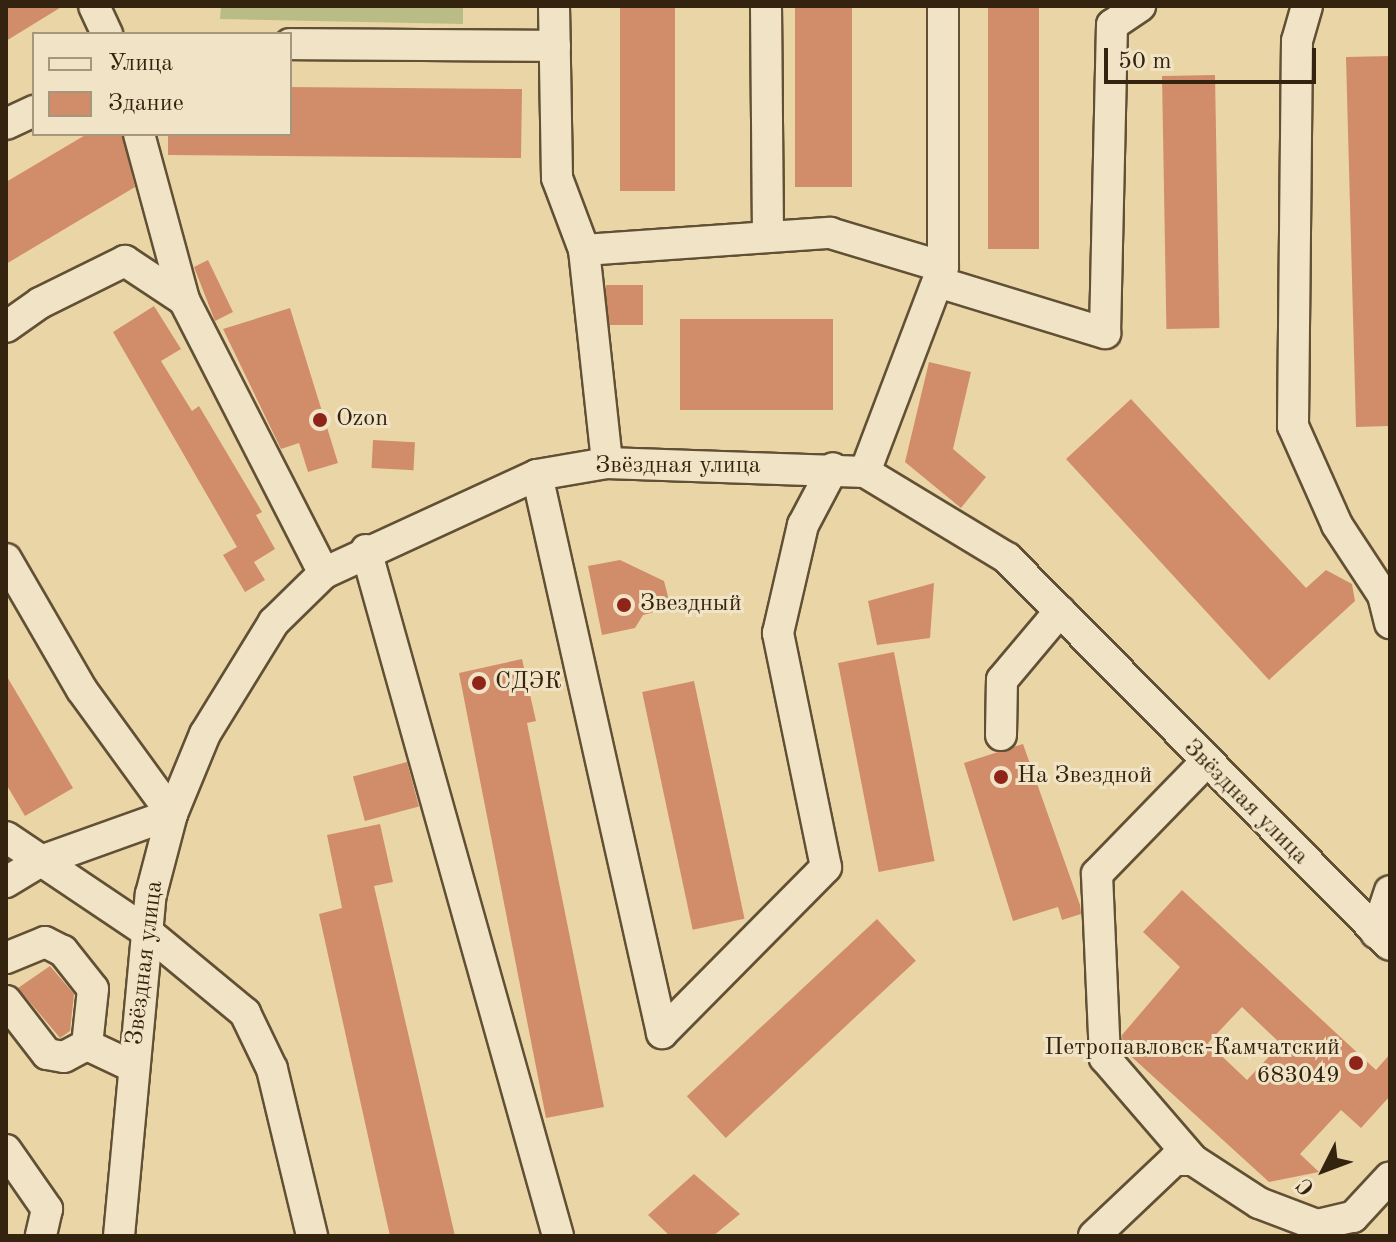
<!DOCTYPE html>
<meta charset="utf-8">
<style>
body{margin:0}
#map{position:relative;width:1396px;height:1242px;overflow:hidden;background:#ead5a7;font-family:"Old Standard TT",serif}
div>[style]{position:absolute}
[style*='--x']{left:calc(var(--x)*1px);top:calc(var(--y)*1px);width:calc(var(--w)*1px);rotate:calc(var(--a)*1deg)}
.green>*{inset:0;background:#babc85}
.building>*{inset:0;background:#d18d6a;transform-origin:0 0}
.roads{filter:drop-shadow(2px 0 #625035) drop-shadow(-2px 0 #625035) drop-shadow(0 2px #625035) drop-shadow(0 -2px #625035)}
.minor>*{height:30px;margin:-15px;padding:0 15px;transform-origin:15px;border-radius:15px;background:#f1e4c6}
.dots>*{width:22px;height:22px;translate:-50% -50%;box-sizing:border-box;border:4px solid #f1e4c6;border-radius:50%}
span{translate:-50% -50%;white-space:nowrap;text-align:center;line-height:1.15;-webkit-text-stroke:6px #f1e4c6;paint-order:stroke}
.poi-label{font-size:24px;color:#34240f}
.left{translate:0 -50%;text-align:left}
.right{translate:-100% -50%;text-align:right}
.street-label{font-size:24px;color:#34240f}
.frame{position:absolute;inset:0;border:8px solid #34240f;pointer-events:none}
.legend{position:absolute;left:32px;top:32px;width:260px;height:104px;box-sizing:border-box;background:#f1e4c6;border:2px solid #a5977d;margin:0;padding:10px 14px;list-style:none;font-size:24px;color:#34240f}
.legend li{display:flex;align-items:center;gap:16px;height:40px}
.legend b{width:40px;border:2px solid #a5977d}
.north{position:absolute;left:1284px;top:1130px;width:80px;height:80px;-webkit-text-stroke:6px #f1e4c6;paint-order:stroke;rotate:228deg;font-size:22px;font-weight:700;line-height:32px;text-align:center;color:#34240f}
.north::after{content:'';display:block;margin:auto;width:28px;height:36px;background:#34240f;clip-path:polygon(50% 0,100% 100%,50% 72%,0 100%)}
.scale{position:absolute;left:1104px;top:48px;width:212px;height:36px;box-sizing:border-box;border:4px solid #34240f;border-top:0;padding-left:10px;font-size:24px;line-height:28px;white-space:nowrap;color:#34240f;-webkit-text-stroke:6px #f1e4c6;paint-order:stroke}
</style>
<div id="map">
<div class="green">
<i style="clip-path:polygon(221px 6px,463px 6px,463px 24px,220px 19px)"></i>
</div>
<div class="building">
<i style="clip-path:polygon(6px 6px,63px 6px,6px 41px)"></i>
<i style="left:620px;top:6px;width:55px;height:185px"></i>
<i style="left:795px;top:6px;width:57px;height:181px"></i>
<i style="left:988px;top:6px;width:51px;height:243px"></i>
<i style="clip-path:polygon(1390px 56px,1390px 426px,1356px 427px,1346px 57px)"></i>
<i style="left:1215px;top:75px;width:253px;height:53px;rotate:89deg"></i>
<i style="clip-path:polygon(290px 87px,522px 89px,521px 158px,168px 155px,168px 134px,290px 134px)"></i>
<i style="clip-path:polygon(87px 134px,122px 134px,135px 187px,6px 264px,6px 182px)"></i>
<i style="clip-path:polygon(208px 260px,233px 312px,215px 321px,194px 267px)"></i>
<i style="left:606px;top:285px;width:37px;height:40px"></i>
<i style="clip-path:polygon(154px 306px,181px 349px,161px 361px,192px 411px,199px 406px,262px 512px,256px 515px,275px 549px,254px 562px,265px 580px,245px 592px,223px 555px,237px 547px,113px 332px)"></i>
<i style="clip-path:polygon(290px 308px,338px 463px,308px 472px,299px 443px,281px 449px,223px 329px)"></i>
<i style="left:680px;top:319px;width:153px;height:91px"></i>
<i style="clip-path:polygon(929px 362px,971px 372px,953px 449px,986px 477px,961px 508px,905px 462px)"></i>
<i style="clip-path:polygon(1131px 399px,1306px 588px,1326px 570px,1352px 584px,1355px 601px,1269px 680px,1066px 459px)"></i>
<i style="left:373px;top:440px;width:42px;height:28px;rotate:3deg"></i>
<i style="clip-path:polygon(620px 560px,664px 581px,671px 608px,643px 615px,635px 628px,602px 635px,588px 566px)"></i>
<i style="clip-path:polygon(934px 583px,930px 638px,877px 645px,868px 601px)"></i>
<i style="left:894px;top:652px;width:213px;height:57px;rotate:79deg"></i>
<i style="clip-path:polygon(522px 659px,536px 721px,527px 723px,604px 1107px,546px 1118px,459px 673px)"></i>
<i style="clip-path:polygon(6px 675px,73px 788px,25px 816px,6px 784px)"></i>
<i style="left:694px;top:681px;width:243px;height:53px;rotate:78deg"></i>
<i style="clip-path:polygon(1023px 744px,1080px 905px,1081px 914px,1062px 920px,1058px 907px,1013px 921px,964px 763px)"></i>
<i style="left:407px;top:762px;width:46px;height:56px;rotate:75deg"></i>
<i style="clip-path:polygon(380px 824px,393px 882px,374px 886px,455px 1236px,390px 1236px,319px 914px,342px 908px,327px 835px)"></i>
<i style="clip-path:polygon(evenodd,1182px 890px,1376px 1070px,1390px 1054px,1390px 1096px,1361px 1128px,1341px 1110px,1300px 1154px,1319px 1172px,1269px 1182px,1123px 1049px,1122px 1035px,1180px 967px,1143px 932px,1182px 890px,1242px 1007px,1281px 1044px,1247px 1080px,1208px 1043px,1242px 1007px)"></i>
<i style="left:877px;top:919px;width:57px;height:260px;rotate:47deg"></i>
<i style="clip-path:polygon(50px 966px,74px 994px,70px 1031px,60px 1038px,18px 988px)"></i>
<i style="clip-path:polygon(694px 1174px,740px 1214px,713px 1236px,670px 1236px,648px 1215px)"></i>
</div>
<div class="roads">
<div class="minor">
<i style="--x:94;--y:6;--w:31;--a:65"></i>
<i style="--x:554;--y:6;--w:172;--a:89"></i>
<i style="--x:557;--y:178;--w:77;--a:69.4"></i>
<i style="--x:584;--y:250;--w:214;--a:83.8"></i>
<i style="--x:766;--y:6;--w:231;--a:89.5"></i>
<i style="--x:1307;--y:6;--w:36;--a:106"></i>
<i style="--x:1297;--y:41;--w:385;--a:90.6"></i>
<i style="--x:1293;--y:426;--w:108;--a:66"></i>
<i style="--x:1337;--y:525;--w:84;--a:56.7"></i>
<i style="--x:1383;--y:595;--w:29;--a:76"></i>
<i style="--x:290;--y:44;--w:265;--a:0.4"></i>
<i style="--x:6;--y:124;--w:31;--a:-25"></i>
<i style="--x:139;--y:134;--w:172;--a:74.8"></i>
<i style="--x:584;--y:250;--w:247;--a:-4"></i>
<i style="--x:830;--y:233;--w:118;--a:16.7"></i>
<i style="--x:938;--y:282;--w:175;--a:17"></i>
<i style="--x:1105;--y:333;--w:308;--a:-88.7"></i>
<i style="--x:1112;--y:25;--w:34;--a:-34"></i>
<i style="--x:6;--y:327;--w:42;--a:-35.2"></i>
<i style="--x:40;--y:303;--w:95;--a:-26.3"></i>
<i style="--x:125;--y:261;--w:71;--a:33.5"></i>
<i style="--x:184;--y:300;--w:307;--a:62.9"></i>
<i style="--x:865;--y:472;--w:219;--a:-69.2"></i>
<i style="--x:943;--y:267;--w:261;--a:-90"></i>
<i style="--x:537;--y:475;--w:572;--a:77.37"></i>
<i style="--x:366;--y:550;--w:712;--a:74.36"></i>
<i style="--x:6;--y:559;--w:151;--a:59.9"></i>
<i style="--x:82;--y:690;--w:153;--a:54"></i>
<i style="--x:172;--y:814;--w:139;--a:160.3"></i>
<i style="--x:41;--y:861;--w:41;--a:149"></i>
<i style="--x:1001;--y:735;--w:55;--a:-89"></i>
<i style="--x:1002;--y:680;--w:90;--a:-50"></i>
<i style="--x:6;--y:837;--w:169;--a:33.9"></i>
<i style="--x:146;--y:931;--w:129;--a:39.6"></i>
<i style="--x:245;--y:1013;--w:62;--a:64.3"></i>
<i style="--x:272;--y:1069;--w:172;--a:76.5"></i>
<i style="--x:1376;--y:933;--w:44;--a:-71.6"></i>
<i style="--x:6;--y:958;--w:42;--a:-22.3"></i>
<i style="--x:45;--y:942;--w:20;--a:27"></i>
<i style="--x:63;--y:951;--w:48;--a:51.7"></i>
<i style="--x:93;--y:989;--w:56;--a:96.1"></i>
<i style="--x:87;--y:1045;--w:52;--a:25.1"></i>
<i style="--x:6;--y:1001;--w:67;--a:52.3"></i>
<i style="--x:47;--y:1054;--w:17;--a:10"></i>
<i style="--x:64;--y:1057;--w:26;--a:-28"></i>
<i style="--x:662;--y:1033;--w:233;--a:-45.3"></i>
<i style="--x:826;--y:867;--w:239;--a:-101.6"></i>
<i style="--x:778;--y:633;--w:111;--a:-77"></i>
<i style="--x:803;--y:525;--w:64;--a:-62.2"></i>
<i style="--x:6;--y:1150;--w:72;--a:55.2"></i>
<i style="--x:47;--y:1209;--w:28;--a:103"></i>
<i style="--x:1193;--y:1160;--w:135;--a:-130.8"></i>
<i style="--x:1105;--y:1058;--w:184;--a:-92.5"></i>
<i style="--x:1097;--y:874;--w:153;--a:-45.8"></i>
<i style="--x:119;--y:1236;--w:343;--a:-84.7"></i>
<i style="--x:151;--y:894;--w:83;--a:-75.3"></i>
<i style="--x:172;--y:814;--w:87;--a:-67.6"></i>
<i style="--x:205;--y:734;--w:132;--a:-58.4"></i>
<i style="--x:274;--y:622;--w:70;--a:-44.4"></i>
<i style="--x:324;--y:573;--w:234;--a:-24.7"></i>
<i style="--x:537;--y:475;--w:71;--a:-9.7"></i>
<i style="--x:607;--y:463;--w:258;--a:2"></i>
<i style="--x:865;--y:472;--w:166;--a:31.2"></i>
<i style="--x:1007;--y:558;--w:544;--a:45.3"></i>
<i style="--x:1094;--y:1236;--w:110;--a:-43.5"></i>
<i style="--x:1174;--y:1160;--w:19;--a:0"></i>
<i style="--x:1193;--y:1160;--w:79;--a:33.1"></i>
<i style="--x:1259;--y:1203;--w:62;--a:20.8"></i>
<i style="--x:1317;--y:1225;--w:37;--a:-13"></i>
<i style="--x:1353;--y:1217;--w:54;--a:-47.2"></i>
</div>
</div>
<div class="dots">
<i style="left:320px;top:420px;background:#8f2418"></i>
<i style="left:624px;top:605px;background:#8f2418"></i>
<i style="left:479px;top:683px;background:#8f2418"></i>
<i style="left:1001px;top:777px;background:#8f2418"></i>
<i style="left:1356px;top:1063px;background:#8f2418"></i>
</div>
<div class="poi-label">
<span class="left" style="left:336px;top:420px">Ozon</span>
<span class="left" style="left:640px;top:605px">Звездный</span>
<span class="left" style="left:495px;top:683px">СДЭК</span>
<span class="left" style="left:1017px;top:777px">На Звездной</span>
<span class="right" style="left:1340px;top:1063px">Петропавловск-Камчатский<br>683049</span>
</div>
<div class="street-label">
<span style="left:678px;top:467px">Звёздная улица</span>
<span style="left:1245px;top:803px;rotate:45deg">Звёздная улица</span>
<span style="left:146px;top:963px;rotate:-83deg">Звёздная улица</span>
</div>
<div class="frame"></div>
<ul class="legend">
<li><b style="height:10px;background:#f1e4c6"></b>Улица</li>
<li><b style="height:22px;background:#d18d6a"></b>Здание</li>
</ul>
<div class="north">С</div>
<div class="scale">50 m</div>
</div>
